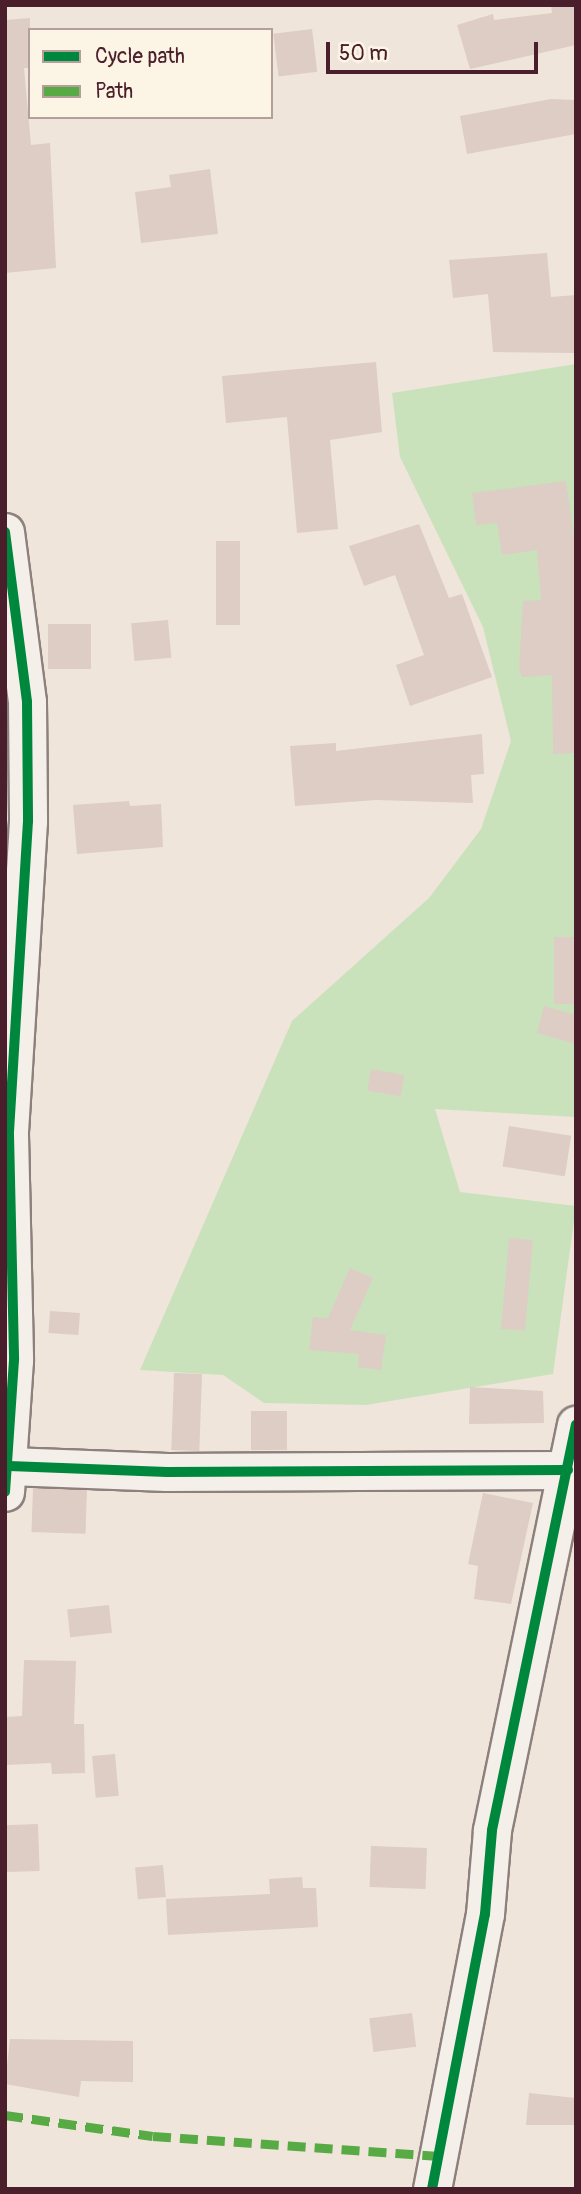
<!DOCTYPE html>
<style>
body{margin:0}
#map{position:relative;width:581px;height:2194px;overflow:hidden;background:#f0e5da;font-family:Pangolin,sans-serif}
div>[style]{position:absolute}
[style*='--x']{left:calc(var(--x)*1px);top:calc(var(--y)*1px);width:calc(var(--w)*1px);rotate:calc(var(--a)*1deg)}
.green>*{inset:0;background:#c9e2bc}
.building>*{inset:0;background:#ddcdc4;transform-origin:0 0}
.roads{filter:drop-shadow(2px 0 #8d807d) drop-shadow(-2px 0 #8d807d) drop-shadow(0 2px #8d807d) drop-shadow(0 -2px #8d807d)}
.minor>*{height:37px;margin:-18.5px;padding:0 18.5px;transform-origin:18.5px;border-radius:18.5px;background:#f4f0e9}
.quiet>*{height:9px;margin-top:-4.5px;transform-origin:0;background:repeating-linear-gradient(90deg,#57aa44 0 18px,transparent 0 27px)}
.cycleway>*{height:10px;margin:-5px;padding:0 5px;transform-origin:5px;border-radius:5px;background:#00873e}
span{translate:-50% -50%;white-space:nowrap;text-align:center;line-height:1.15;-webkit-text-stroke:7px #fcf5e5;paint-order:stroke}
.frame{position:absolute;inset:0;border:7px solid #4a1f2b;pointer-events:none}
.legend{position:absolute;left:28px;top:28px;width:245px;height:91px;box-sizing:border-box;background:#fcf5e5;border:2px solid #b59f9b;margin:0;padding:9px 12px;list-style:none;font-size:21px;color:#4a1f2b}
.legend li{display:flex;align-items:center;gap:14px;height:35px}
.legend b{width:35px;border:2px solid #b59f9b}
.scale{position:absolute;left:326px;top:42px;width:212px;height:32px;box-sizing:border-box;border:4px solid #4a1f2b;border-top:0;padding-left:9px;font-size:21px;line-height:24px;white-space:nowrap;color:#4a1f2b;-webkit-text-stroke:5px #fcf5e5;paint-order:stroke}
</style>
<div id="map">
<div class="green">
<i style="clip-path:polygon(576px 364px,576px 1117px,435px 1109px,460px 1192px,576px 1206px,553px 1374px,366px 1405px,264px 1403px,223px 1375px,140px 1370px,292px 1021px,429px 898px,481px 829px,511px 741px,483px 627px,400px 457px,392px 393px)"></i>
</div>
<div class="building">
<i style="clip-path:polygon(551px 5px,576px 5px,576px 45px,470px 69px,457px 25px,493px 14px,494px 20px,552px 13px)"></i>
<i style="clip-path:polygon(30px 18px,30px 68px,24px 68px,31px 145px,50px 143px,56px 268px,5px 273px,5px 20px)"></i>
<i style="left:312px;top:29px;width:43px;height:39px;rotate:83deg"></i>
<i style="clip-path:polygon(551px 99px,576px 100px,576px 134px,467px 154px,460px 116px)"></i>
<i style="clip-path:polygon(210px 169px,218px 234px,141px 243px,135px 192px,171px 187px,169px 175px)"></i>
<i style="clip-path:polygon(547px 253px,551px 297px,576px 295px,576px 353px,493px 352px,488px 294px,453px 298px,449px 260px)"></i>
<i style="clip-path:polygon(376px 362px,382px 432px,330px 440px,338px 529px,297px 533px,287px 417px,226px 423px,222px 376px)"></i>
<i style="clip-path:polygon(566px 481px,575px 543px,576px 753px,553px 754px,552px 675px,522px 677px,519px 668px,523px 601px,541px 600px,537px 550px,502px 555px,497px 523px,476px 525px,472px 493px)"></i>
<i style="clip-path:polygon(419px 524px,449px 598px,462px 594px,492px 677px,410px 706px,396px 665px,424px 655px,395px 575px,364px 586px,349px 546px)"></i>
<i style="left:216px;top:541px;width:24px;height:84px"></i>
<i style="left:168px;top:620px;width:38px;height:37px;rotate:85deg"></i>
<i style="left:91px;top:624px;width:45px;height:43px;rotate:90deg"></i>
<i style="clip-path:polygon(482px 734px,484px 774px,471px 775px,473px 803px,376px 800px,295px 806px,290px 746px,336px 743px,336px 751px)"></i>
<i style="clip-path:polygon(129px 801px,130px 806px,161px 804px,163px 847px,77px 854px,73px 805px)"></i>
<i style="left:576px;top:937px;width:67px;height:22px;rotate:90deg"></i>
<i style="clip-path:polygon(544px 1006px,576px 1015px,576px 1044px,537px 1033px)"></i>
<i style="left:371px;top:1069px;width:34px;height:22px;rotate:10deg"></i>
<i style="left:509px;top:1126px;width:63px;height:41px;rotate:9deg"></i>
<i style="left:509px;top:1238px;width:24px;height:91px;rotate:5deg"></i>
<i style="clip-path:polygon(350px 1268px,373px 1278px,350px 1330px,386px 1335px,381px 1370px,358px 1367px,359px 1354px,309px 1350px,313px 1317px,328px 1318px)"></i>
<i style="left:50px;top:1311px;width:30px;height:22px;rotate:4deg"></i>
<i style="left:174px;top:1373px;width:28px;height:77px;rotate:2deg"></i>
<i style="clip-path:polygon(470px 1387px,543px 1391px,544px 1423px,469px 1424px)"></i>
<i style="left:287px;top:1411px;width:39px;height:36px;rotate:90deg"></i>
<i style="left:33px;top:1488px;width:54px;height:44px;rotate:2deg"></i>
<i style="clip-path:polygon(483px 1493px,533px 1503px,511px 1604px,474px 1599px,478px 1566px,468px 1564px)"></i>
<i style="left:109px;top:1605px;width:28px;height:42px;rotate:84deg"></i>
<i style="clip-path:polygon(24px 1660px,76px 1661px,74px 1724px,84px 1724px,85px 1773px,52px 1774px,51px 1763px,5px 1765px,5px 1717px,22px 1716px)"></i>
<i style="left:115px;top:1754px;width:42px;height:23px;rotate:85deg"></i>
<i style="left:38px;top:1824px;width:47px;height:33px;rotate:88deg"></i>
<i style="left:371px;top:1846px;width:56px;height:41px;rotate:2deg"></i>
<i style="left:163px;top:1865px;width:32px;height:28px;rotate:85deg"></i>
<i style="clip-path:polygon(302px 1877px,303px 1888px,316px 1888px,318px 1927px,168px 1935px,166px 1899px,270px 1894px,269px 1879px)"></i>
<i style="left:412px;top:2013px;width:34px;height:43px;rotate:83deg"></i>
<i style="clip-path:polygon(10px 2039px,133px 2041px,133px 2082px,81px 2081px,79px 2097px,5px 2084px)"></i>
<i style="clip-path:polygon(529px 2093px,576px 2098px,576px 2125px,526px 2125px)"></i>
</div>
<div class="roads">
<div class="minor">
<i style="--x:5;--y:532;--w:171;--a:82.6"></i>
<i style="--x:27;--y:702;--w:119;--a:89.5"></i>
<i style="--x:28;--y:821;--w:315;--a:93.5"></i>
<i style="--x:9;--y:1135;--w:225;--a:88.7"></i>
<i style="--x:14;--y:1360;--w:132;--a:93.9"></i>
<i style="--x:9;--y:1466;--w:158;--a:2.2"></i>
<i style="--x:167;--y:1472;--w:401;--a:-0.3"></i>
<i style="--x:432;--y:2189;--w:280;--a:-79.1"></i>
<i style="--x:485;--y:1914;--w:84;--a:-85.2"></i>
<i style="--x:492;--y:1830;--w:414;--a:-78.3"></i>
</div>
</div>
<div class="quiet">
<i style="--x:5;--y:2115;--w:149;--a:8.1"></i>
<i style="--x:153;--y:2136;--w:287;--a:4"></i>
</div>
<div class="cycleway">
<i style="--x:5;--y:532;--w:171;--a:82.6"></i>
<i style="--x:27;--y:702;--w:119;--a:89.5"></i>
<i style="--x:28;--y:821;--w:315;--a:93.5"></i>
<i style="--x:9;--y:1135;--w:225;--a:88.7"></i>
<i style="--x:14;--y:1360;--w:132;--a:93.9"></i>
<i style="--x:9;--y:1466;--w:158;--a:2.2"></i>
<i style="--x:167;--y:1472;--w:401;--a:-0.3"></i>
<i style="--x:432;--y:2189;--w:280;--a:-79.1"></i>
<i style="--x:485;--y:1914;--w:84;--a:-85.2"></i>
<i style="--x:492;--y:1830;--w:414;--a:-78.3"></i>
</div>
<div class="frame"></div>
<ul class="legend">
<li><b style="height:9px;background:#00873e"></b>Cycle path</li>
<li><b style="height:9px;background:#57aa44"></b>Path</li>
</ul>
<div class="scale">50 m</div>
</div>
